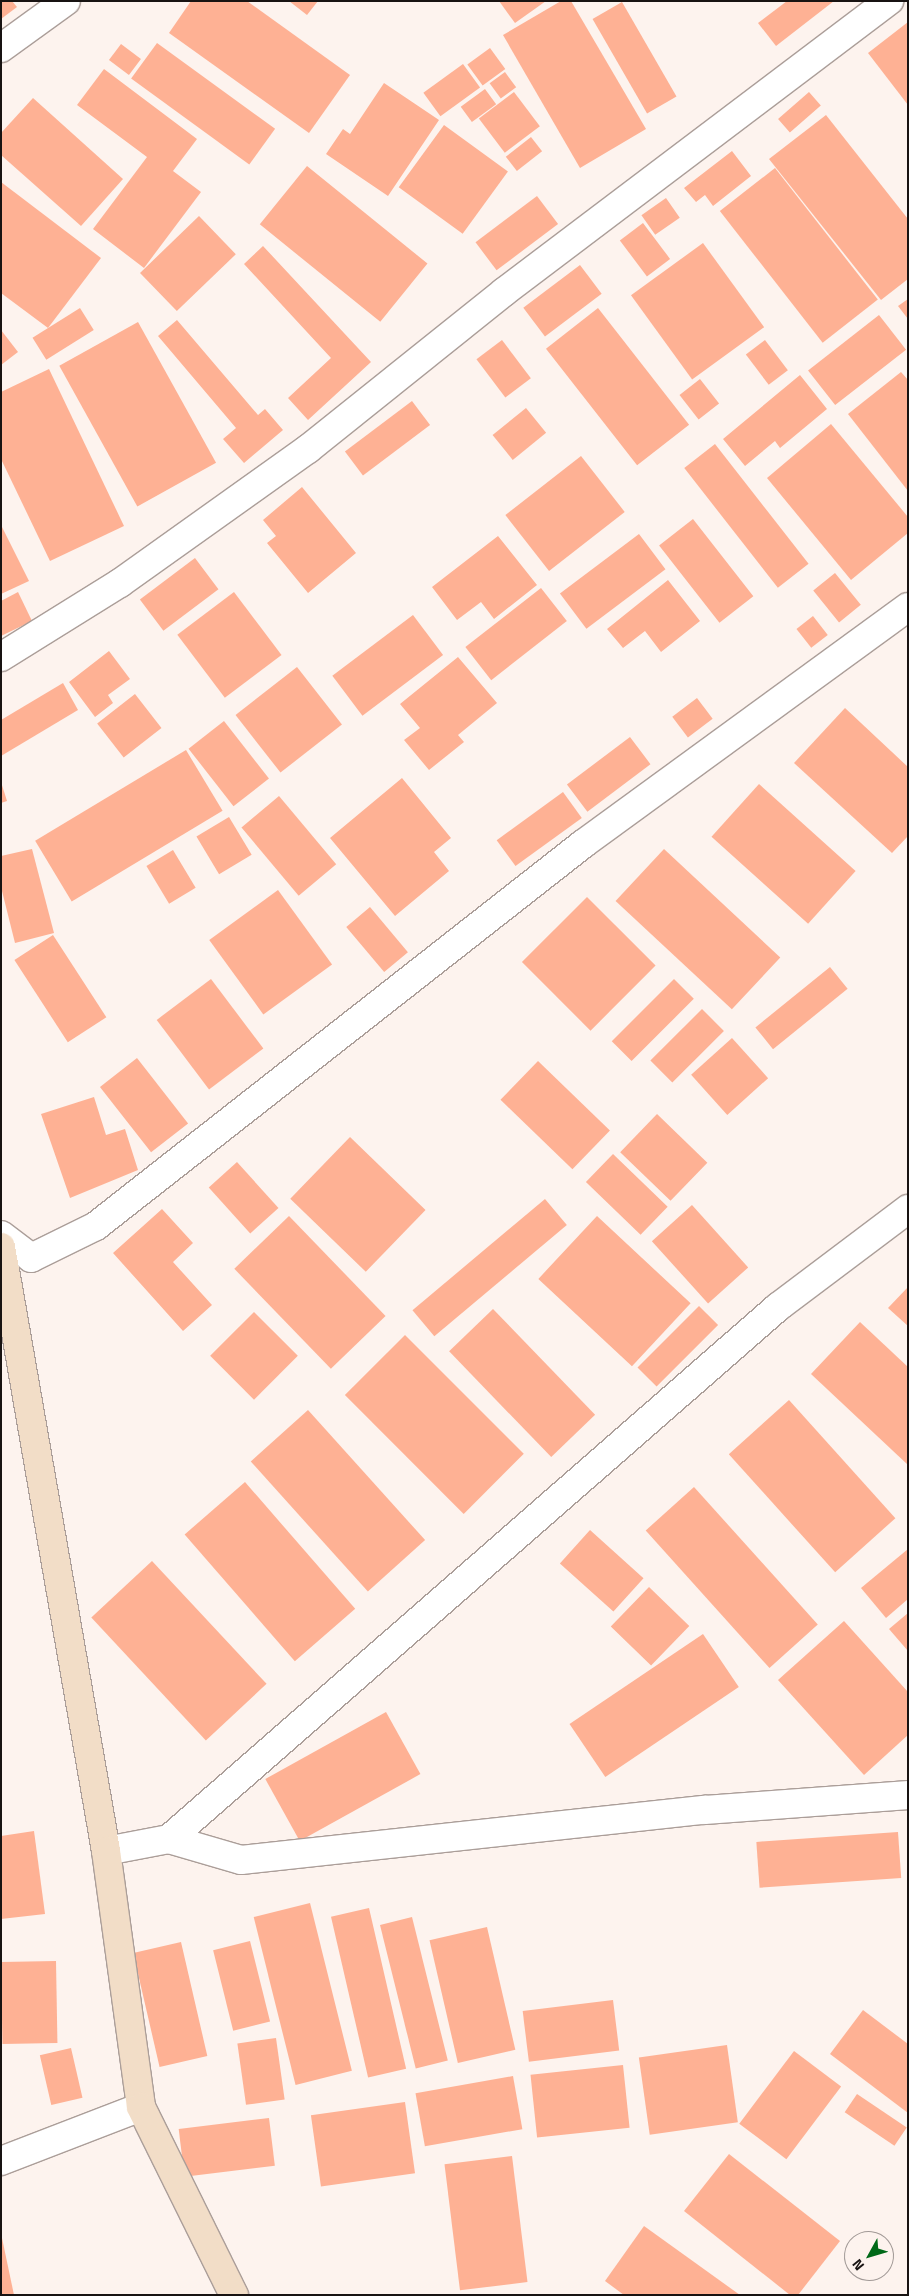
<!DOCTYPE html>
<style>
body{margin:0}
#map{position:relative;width:909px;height:2296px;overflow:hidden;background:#fdf3ee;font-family:"Titillium Web",sans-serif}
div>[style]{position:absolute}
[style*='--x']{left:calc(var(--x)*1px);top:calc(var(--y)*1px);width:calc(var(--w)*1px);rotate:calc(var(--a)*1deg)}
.building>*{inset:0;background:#feb194;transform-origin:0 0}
.roads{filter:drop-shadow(1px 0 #ab9e99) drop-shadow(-1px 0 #ab9e99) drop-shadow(0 1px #ab9e99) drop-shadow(0 -1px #ab9e99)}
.street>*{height:28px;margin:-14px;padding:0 14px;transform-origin:14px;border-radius:14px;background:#fff}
.secondary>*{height:28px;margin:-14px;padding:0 14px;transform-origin:14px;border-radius:14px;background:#f2ddc7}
span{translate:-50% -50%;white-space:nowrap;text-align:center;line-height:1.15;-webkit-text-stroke:5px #fdf3ee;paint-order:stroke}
.frame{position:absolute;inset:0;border:2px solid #181312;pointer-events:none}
.north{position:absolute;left:844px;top:2231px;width:50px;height:50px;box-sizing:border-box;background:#fdf3ee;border:1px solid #a19996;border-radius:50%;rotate:231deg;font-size:14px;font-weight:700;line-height:20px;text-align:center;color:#181312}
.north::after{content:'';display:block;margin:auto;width:18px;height:22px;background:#006918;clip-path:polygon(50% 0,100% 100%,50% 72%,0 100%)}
</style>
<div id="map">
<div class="building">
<i style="clip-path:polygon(1px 1px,12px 1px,17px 7px,1px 19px)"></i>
<i style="clip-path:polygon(191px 1px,247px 1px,350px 75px,309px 133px,169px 33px)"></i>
<i style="clip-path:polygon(289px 1px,318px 1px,307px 15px)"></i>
<i style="clip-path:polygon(499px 1px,546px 1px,515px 23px)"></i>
<i style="clip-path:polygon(561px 1px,571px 1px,646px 129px,580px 168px,503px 35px)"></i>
<i style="clip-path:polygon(787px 1px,834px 1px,776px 46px,758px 23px)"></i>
<i style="left:622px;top:2px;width:109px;height:34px;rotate:60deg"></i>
<i style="clip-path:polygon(908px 22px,908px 105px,868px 53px)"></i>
<i style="left:157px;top:43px;width:146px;height:44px;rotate:36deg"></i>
<i style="left:121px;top:44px;width:25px;height:20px;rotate:37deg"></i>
<i style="left:490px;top:48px;width:26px;height:28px;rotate:54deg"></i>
<i style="left:463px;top:64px;width:29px;height:49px;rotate:54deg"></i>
<i style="clip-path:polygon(104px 69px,197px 139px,173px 171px,201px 192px,144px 268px,93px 229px,147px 157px,77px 105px)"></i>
<i style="left:505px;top:72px;width:19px;height:19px;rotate:54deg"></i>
<i style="clip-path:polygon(384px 83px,439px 120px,388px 196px,326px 154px,343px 129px,350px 134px)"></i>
<i style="left:485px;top:89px;width:19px;height:30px;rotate:54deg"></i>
<i style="left:514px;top:92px;width:43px;height:44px;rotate:53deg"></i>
<i style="left:809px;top:92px;width:18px;height:41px;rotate:49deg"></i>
<i style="clip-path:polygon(33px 98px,123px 179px,81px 226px,1px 155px,1px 133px)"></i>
<i style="clip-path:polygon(826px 115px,908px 219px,908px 279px,881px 300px,769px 159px)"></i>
<i style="left:444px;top:125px;width:79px;height:77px;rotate:36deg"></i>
<i style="left:531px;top:137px;width:18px;height:32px;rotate:52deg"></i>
<i style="clip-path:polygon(732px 151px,751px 176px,713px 206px,705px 195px,696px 202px,684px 188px)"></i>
<i style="left:307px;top:166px;width:155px;height:75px;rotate:39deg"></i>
<i style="left:775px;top:168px;width:167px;height:70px;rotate:52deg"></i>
<i style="clip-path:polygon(1px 182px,101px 258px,48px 328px,1px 293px)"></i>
<i style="left:537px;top:196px;width:35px;height:77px;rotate:53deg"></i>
<i style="left:666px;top:198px;width:24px;height:30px;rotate:55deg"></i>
<i style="left:199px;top:216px;width:53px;height:82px;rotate:46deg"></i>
<i style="left:643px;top:223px;width:45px;height:29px;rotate:53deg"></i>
<i style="left:703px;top:243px;width:104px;height:89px;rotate:54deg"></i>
<i style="clip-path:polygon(263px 246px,371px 362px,308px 420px,288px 398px,331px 358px,244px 264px)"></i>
<i style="left:580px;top:265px;width:36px;height:71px;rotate:53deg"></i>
<i style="clip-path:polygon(908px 299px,908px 319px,898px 306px)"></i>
<i style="left:80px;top:308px;width:26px;height:56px;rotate:58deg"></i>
<i style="left:598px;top:308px;width:148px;height:66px;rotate:52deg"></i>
<i style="left:879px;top:315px;width:44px;height:90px;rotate:52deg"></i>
<i style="clip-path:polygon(177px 320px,258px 415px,265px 409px,283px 430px,244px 463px,223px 439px,236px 428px,158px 336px)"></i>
<i style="left:138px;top:322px;width:161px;height:90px;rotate:61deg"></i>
<i style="clip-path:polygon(1px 330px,18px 352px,1px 365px)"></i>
<i style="left:502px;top:340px;width:48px;height:32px;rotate:53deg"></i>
<i style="left:765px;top:340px;width:38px;height:24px;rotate:53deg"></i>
<i style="clip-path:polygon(49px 369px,124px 526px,50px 561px,1px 459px,1px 392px)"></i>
<i style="clip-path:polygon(901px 372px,908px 380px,908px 491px,848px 414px)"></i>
<i style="clip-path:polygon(800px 375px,827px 409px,780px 448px,775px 441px,745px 466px,723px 439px)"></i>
<i style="left:700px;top:379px;width:31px;height:26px;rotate:52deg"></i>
<i style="left:412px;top:401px;width:30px;height:84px;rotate:53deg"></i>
<i style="left:526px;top:408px;width:32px;height:43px;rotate:51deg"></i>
<i style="clip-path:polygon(831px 424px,908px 517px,908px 533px,851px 580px,767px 478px)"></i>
<i style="left:715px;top:444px;width:152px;height:39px;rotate:52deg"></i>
<i style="left:581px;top:456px;width:71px;height:96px;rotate:52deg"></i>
<i style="clip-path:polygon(302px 487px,356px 553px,308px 593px,267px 543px,276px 536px,263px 520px)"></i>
<i style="left:693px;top:519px;width:98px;height:43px;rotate:52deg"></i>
<i style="clip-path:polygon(1px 525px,29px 581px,1px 594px)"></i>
<i style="left:639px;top:534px;width:44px;height:99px;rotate:53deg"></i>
<i style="clip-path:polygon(498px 536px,537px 585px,494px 619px,481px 602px,457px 620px,432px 587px)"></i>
<i style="left:195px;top:558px;width:39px;height:69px;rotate:53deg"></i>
<i style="left:835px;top:573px;width:41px;height:28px;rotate:51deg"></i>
<i style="clip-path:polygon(668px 580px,700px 621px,661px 652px,645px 631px,623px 648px,607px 629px)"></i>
<i style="left:541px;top:588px;width:42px;height:96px;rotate:52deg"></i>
<i style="clip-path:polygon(18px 592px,32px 621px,1px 636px,1px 601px)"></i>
<i style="left:234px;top:592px;width:79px;height:71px;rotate:53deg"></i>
<i style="left:413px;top:615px;width:50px;height:101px;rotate:53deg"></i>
<i style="left:813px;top:616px;width:24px;height:21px;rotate:52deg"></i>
<i style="clip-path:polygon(109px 651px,130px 679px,108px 695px,113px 703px,95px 717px,69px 682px)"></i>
<i style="clip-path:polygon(458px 657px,497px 703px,458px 735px,464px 742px,429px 770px,404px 740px,420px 728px,400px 704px)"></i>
<i style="left:297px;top:667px;width:73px;height:78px;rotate:52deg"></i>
<i style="clip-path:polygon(63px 683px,78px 710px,1px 756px,1px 720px)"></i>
<i style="left:135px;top:694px;width:43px;height:48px;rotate:52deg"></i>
<i style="left:697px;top:698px;width:26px;height:31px;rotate:53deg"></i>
<i style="clip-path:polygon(845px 708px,908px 767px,908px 836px,892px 853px,794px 763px)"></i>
<i style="left:224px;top:721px;width:73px;height:45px;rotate:52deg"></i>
<i style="left:630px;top:737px;width:34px;height:79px;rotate:53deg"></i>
<i style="left:186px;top:750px;width:71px;height:176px;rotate:59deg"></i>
<i style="clip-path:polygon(402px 778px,451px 838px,434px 852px,449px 871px,395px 916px,330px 838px)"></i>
<i style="clip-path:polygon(1px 782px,7px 801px,1px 803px)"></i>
<i style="left:759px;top:784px;width:130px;height:71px;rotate:42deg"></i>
<i style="left:563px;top:792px;width:32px;height:82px;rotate:54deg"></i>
<i style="left:279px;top:796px;width:89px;height:49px;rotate:50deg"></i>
<i style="left:229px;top:817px;width:44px;height:38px;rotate:59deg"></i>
<i style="clip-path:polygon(32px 849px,54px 933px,15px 943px,1px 887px,1px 856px)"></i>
<i style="left:664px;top:849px;width:159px;height:71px;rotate:43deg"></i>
<i style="left:173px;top:850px;width:44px;height:31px;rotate:59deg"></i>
<i style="left:278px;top:890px;width:92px;height:85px;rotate:54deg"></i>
<i style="left:587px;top:897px;width:97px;height:92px;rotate:45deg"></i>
<i style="left:370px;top:907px;width:59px;height:31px;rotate:50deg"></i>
<i style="left:53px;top:935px;width:98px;height:46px;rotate:57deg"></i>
<i style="left:830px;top:967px;width:28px;height:96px;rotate:51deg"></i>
<i style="left:211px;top:979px;width:87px;height:68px;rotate:53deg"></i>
<i style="left:674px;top:979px;width:28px;height:88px;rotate:45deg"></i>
<i style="left:702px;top:1009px;width:31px;height:73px;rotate:45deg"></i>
<i style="left:732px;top:1038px;width:54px;height:55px;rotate:48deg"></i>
<i style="left:137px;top:1058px;width:83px;height:47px;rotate:52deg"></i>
<i style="left:538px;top:1061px;width:100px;height:54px;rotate:44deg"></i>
<i style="clip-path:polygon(94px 1097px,106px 1135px,125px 1129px,138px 1170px,70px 1198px,41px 1114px)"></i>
<i style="left:657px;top:1114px;width:70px;height:53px;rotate:44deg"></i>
<i style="left:350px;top:1137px;width:105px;height:86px;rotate:44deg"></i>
<i style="left:613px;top:1154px;width:76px;height:39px;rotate:44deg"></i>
<i style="left:237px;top:1162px;width:62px;height:38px;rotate:48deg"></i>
<i style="left:545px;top:1199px;width:34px;height:173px;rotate:50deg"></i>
<i style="left:692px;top:1205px;width:84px;height:54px;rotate:48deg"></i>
<i style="clip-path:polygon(162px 1209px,193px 1243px,173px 1262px,212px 1305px,183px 1331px,113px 1253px)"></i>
<i style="left:289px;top:1216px;width:139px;height:76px;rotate:46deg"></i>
<i style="left:597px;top:1216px;width:128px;height:86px;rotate:43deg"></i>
<i style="clip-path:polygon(908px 1287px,908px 1326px,888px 1308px)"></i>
<i style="left:699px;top:1306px;width:27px;height:87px;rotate:45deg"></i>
<i style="left:493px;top:1309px;width:147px;height:61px;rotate:46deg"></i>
<i style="left:254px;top:1312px;width:62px;height:62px;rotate:45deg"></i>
<i style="clip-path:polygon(860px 1322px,908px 1367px,908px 1465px,811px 1374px)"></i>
<i style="left:405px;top:1335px;width:168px;height:85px;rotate:45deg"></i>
<i style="left:789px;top:1400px;width:159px;height:81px;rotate:48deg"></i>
<i style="left:308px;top:1410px;width:175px;height:77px;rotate:48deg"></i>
<i style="left:245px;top:1482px;width:168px;height:80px;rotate:49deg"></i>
<i style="left:694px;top:1487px;width:185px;height:65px;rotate:48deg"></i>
<i style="left:590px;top:1530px;width:72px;height:45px;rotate:42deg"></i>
<i style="clip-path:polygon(908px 1549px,908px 1599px,886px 1618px,861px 1588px)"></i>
<i style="left:152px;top:1561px;width:168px;height:83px;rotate:47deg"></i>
<i style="left:649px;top:1587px;width:56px;height:55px;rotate:44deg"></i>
<i style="clip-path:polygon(908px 1613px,908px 1651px,889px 1629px)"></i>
<i style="clip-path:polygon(844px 1621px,908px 1692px,908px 1735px,864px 1775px,778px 1680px)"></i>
<i style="left:703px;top:1634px;width:64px;height:161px;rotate:56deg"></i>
<i style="left:386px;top:1712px;width:71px;height:138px;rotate:61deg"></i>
<i style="clip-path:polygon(34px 1831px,45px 1914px,1px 1919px,1px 1836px)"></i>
<i style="left:898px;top:1832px;width:46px;height:142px;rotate:86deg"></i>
<i style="left:310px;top:1903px;width:173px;height:58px;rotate:76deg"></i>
<i style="left:369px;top:1908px;width:165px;height:39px;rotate:77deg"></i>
<i style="left:412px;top:1917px;width:148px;height:33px;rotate:76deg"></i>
<i style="left:487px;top:1927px;width:126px;height:59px;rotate:77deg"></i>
<i style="left:250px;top:1941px;width:83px;height:38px;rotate:76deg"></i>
<i style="left:181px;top:1942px;width:117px;height:49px;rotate:77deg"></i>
<i style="left:56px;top:1961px;width:82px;height:55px;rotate:89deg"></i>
<i style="left:613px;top:2000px;width:51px;height:91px;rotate:83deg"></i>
<i style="clip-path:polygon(863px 2010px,908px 2044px,908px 2113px,830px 2054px)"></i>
<i style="left:276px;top:2038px;width:62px;height:39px;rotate:82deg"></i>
<i style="left:727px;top:2045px;width:78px;height:89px;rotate:82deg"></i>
<i style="left:71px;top:2048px;width:51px;height:32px;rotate:77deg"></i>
<i style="left:794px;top:2051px;width:59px;height:91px;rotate:37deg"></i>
<i style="left:623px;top:2065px;width:63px;height:93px;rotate:84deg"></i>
<i style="left:513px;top:2076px;width:54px;height:99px;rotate:80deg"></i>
<i style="left:857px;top:2094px;width:60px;height:22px;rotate:34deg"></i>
<i style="left:405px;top:2102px;width:72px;height:95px;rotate:82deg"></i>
<i style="left:269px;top:2118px;width:48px;height:91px;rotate:83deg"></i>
<i style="clip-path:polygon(729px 2154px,840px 2241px,798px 2295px,790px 2295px,684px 2211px)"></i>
<i style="left:512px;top:2156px;width:127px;height:68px;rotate:83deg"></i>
<i style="clip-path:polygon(644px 2226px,740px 2295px,624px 2295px,605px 2281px)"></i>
<i style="clip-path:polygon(2px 2238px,14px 2295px,1px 2295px)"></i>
</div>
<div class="roads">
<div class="street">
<i style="--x:1;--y:48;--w:80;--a:-35.9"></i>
<i style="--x:1;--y:657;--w:140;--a:-31.9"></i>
<i style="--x:120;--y:583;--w:231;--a:-35.5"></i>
<i style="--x:308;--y:449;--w:251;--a:-38.7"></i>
<i style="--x:504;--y:292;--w:483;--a:-37.1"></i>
<i style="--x:1;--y:1235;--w:38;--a:37"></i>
<i style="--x:31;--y:1258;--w:72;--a:-26.2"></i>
<i style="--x:96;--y:1226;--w:619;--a:-38.11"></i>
<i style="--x:583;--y:844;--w:402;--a:-36.1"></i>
<i style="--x:169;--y:1839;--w:809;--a:-41.14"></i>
<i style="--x:778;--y:1307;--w:163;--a:-37"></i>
<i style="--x:106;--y:1851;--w:64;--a:-10.8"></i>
<i style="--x:169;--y:1839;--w:75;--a:16.3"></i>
<i style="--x:241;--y:1860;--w:467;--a:-6.2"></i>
<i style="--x:705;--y:1810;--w:204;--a:-4.2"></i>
<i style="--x:1;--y:2161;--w:150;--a:-21.1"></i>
</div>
<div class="secondary">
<i style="--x:1;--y:1247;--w:613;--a:80.14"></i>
<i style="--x:106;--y:1851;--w:258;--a:82.2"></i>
<i style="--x:141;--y:2107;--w:210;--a:63.7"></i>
</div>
</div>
<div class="frame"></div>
<div class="north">N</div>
</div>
